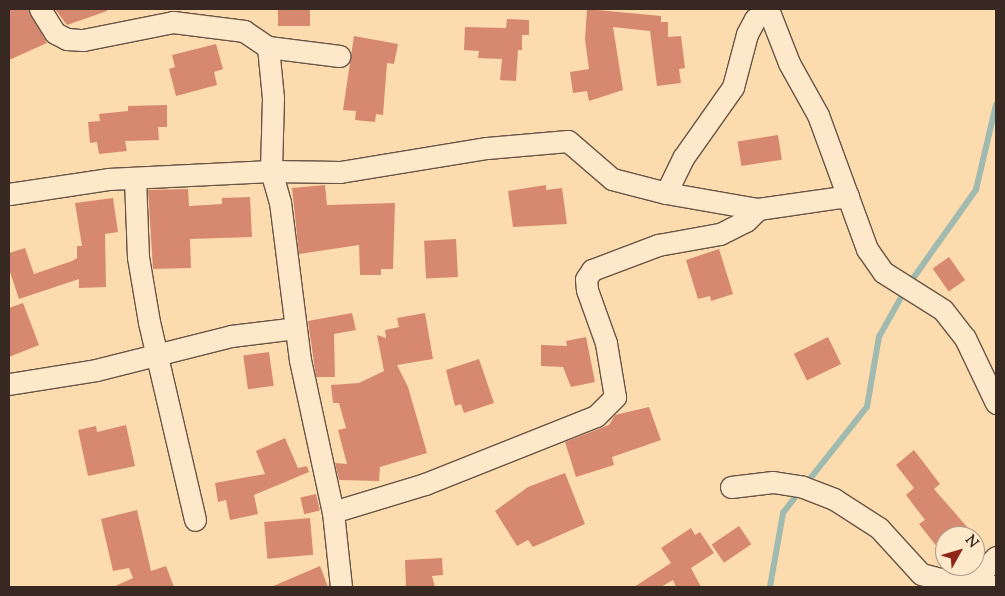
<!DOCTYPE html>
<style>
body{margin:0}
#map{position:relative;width:1005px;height:596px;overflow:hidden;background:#fcdbae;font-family:"Sorts Mill Goudy",serif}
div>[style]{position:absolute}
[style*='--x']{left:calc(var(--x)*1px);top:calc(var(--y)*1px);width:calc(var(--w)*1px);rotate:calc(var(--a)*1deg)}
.stream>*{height:5.5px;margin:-2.75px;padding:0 2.75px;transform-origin:2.75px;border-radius:2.75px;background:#a0baaf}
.building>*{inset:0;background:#d78970;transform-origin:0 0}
.roads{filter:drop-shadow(1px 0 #685545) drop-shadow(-1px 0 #685545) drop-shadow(0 1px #685545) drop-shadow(0 -1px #685545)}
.street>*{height:21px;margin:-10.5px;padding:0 10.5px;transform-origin:10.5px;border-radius:10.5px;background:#fde8ca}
span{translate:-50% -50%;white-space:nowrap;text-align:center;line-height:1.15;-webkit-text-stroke:4px #fde8ca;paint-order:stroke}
.frame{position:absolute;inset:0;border:10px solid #372822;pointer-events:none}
.north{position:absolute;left:935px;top:526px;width:50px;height:50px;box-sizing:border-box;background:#fde8ca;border:1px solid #ae9b87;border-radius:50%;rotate:51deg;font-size:14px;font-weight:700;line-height:20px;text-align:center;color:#372822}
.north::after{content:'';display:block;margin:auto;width:18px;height:22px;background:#8f2418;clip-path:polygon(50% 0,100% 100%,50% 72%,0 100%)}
</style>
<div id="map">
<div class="stream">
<i style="--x:806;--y:484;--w:98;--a:-51.6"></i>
<i style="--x:867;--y:407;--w:71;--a:-80.3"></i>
<i style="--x:879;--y:337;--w:57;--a:-60.8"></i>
<i style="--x:907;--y:287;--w:119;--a:-54.6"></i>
<i style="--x:976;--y:190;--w:87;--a:-76.8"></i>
<i style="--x:770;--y:587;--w:75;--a:-80"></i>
<i style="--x:783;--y:513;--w:28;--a:-52"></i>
</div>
<div class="building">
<i style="clip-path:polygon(9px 9px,28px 9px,47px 43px,9px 60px)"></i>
<i style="clip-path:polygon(55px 9px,107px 9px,107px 11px,67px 25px)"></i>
<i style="left:278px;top:9px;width:32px;height:17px"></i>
<i style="clip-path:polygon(587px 9px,661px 16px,661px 22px,668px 22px,668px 37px,681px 36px,685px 68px,679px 69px,681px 83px,657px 86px,650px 31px,613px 27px,623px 90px,589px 101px,587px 91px,573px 93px,570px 72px,589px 69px,585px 40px)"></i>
<i style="clip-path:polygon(507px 19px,529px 20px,529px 35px,522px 35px,522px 50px,518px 50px,516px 81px,500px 80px,502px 59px,478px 58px,479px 51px,464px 50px,465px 27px,506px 28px)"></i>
<i style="clip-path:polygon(354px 36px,398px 44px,394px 64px,387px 63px,383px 115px,376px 114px,375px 122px,355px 120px,356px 111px,343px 110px)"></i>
<i style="clip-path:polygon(216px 44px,223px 69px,214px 72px,217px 85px,176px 96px,169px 69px,175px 67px,172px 55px)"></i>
<i style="clip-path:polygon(167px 105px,167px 127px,158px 127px,159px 140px,125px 141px,127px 151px,99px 154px,97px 142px,90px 143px,88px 122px,100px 121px,99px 114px,128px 111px,128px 106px)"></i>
<i style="left:778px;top:135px;width:25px;height:41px;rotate:81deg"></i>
<i style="clip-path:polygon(325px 185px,327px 205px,395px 203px,393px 269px,381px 269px,381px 275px,360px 275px,359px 245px,299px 254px,292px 188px)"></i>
<i style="clip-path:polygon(546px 185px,546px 190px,562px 188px,567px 224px,513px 227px,508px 191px)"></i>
<i style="clip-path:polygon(188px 189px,189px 206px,222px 204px,222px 198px,250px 197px,252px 237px,190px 239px,191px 268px,153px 269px,148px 190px)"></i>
<i style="clip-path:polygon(113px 198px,118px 232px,105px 234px,106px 287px,79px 288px,79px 279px,19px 299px,9px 269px,9px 253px,25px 248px,34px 274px,72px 261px,77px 258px,77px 246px,82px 246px,75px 203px)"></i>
<i style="left:456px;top:239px;width:38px;height:32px;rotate:87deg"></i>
<i style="clip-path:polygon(719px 249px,733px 294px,711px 301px,710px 296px,698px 299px,686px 260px)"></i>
<i style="left:949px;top:257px;width:28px;height:20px;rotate:55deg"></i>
<i style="clip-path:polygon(23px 303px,39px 345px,9px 357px,9px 308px)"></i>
<i style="clip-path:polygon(352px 313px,356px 330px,334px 334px,335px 377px,316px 377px,308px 321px)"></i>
<i style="clip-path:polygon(425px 313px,433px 359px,397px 365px,408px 387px,427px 453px,380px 467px,379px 481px,339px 480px,335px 463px,347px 464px,338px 430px,346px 428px,339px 403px,333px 403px,331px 385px,359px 383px,384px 371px,377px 335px,386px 338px,385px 330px,399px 327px,397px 318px)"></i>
<i style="clip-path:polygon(586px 337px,595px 382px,571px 387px,563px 367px,541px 366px,541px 345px,567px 346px,566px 341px)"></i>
<i style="left:828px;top:337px;width:30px;height:38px;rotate:64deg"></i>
<i style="left:269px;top:352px;width:34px;height:26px;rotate:82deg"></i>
<i style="clip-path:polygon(479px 359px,494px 403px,464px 413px,461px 404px,455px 406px,446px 370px)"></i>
<i style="clip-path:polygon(649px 407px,661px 440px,612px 457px,614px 465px,576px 477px,565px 442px,609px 425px,615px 415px)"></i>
<i style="clip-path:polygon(126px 425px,135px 466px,88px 476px,78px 430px,96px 426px,97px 432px)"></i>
<i style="clip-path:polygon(285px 438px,298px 468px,307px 466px,309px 472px,254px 495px,258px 514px,230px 520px,226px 500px,218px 502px,215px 483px,265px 474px,256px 451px)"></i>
<i style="clip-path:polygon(914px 450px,940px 484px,934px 489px,975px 536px,945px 536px,945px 557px,919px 524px,925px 520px,906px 495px,914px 488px,896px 465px)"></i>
<i style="clip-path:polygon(565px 473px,585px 524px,533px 547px,528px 540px,517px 546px,495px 511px,528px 487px)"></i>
<i style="left:316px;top:494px;width:17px;height:16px;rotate:77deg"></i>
<i style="clip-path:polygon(137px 510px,151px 571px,166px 566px,174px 587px,113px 587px,133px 578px,129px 568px,113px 571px,101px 519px)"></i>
<i style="left:310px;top:518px;width:37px;height:46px;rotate:85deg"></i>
<i style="left:739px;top:526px;width:22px;height:33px;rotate:56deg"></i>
<i style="clip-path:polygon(691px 528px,695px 535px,700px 532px,714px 553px,691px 568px,701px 587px,676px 587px,673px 580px,661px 587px,634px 587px,671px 563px,661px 548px)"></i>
<i style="clip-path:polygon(442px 558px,443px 575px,432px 576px,435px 587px,406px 587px,405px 560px)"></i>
<i style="clip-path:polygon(320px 566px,328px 587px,271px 587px)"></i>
</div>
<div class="roads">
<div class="street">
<i style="--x:40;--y:9;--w:28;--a:58"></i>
<i style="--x:55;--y:33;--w:13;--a:27"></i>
<i style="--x:67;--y:39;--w:16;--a:4"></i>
<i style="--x:83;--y:40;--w:92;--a:-11.3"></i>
<i style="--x:173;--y:22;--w:72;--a:7.2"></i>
<i style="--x:244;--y:31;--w:29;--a:34"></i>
<i style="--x:268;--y:47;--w:72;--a:7.2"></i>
<i style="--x:768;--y:9;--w:58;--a:68.7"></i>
<i style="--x:789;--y:63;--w:60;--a:60.9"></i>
<i style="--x:818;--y:115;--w:143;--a:69.9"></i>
<i style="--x:867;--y:249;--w:28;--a:55"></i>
<i style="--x:883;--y:272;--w:71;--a:32.3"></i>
<i style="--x:943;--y:310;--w:36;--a:52"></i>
<i style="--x:965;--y:338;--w:72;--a:64.5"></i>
<i style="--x:268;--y:47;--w:51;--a:84.4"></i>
<i style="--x:273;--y:98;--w:73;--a:91.6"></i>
<i style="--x:271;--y:171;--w:32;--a:74"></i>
<i style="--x:280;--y:202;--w:159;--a:82.8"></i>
<i style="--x:300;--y:360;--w:156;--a:77.8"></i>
<i style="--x:333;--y:512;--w:75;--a:83.9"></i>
<i style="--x:135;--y:179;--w:78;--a:87.8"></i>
<i style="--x:138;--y:257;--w:66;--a:80.4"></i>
<i style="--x:149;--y:322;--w:203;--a:76.9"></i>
<i style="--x:666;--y:193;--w:39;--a:-64"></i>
<i style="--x:683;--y:158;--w:87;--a:-54.8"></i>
<i style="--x:733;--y:87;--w:55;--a:-75.2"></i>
<i style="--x:747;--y:34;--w:17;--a:-62"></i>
<i style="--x:755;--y:19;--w:15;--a:-42"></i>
<i style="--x:9;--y:194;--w:100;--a:-8.6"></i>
<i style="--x:108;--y:179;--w:163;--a:-2.8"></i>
<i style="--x:271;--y:171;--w:69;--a:0.8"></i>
<i style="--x:340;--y:172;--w:149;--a:-9.3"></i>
<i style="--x:487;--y:148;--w:81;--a:-4.9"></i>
<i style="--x:568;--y:141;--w:58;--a:40.8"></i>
<i style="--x:612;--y:179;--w:56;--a:14.5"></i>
<i style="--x:666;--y:193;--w:93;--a:9.9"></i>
<i style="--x:758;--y:209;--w:91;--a:-8.2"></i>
<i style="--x:9;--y:384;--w:88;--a:-9.1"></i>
<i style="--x:96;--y:370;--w:139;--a:-14.1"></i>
<i style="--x:231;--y:336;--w:65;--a:-7"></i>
<i style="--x:731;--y:487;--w:42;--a:-6.8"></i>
<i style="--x:773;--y:482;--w:30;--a:9"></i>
<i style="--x:803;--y:487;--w:33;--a:21"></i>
<i style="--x:834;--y:499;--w:54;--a:32.8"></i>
<i style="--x:879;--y:528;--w:62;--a:47.6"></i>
<i style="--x:921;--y:574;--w:49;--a:14.3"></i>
<i style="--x:333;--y:512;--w:96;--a:-16.9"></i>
<i style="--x:425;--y:484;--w:184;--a:-21.7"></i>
<i style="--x:596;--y:416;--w:27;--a:-45"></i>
<i style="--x:615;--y:397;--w:55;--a:-99.5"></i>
<i style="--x:606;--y:343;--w:56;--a:-109.7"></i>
<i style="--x:587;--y:290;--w:11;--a:-95"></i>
<i style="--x:586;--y:279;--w:11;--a:-56"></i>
<i style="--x:592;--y:270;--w:71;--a:-20.7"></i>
<i style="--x:658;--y:245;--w:63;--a:-10.1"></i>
<i style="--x:720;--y:234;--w:29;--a:-27"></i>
<i style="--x:746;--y:221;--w:17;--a:-45"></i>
<i style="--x:974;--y:581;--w:23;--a:15"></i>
<i style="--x:968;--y:587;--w:41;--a:-47"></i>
</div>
</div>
<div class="frame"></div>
<div class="north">N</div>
</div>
